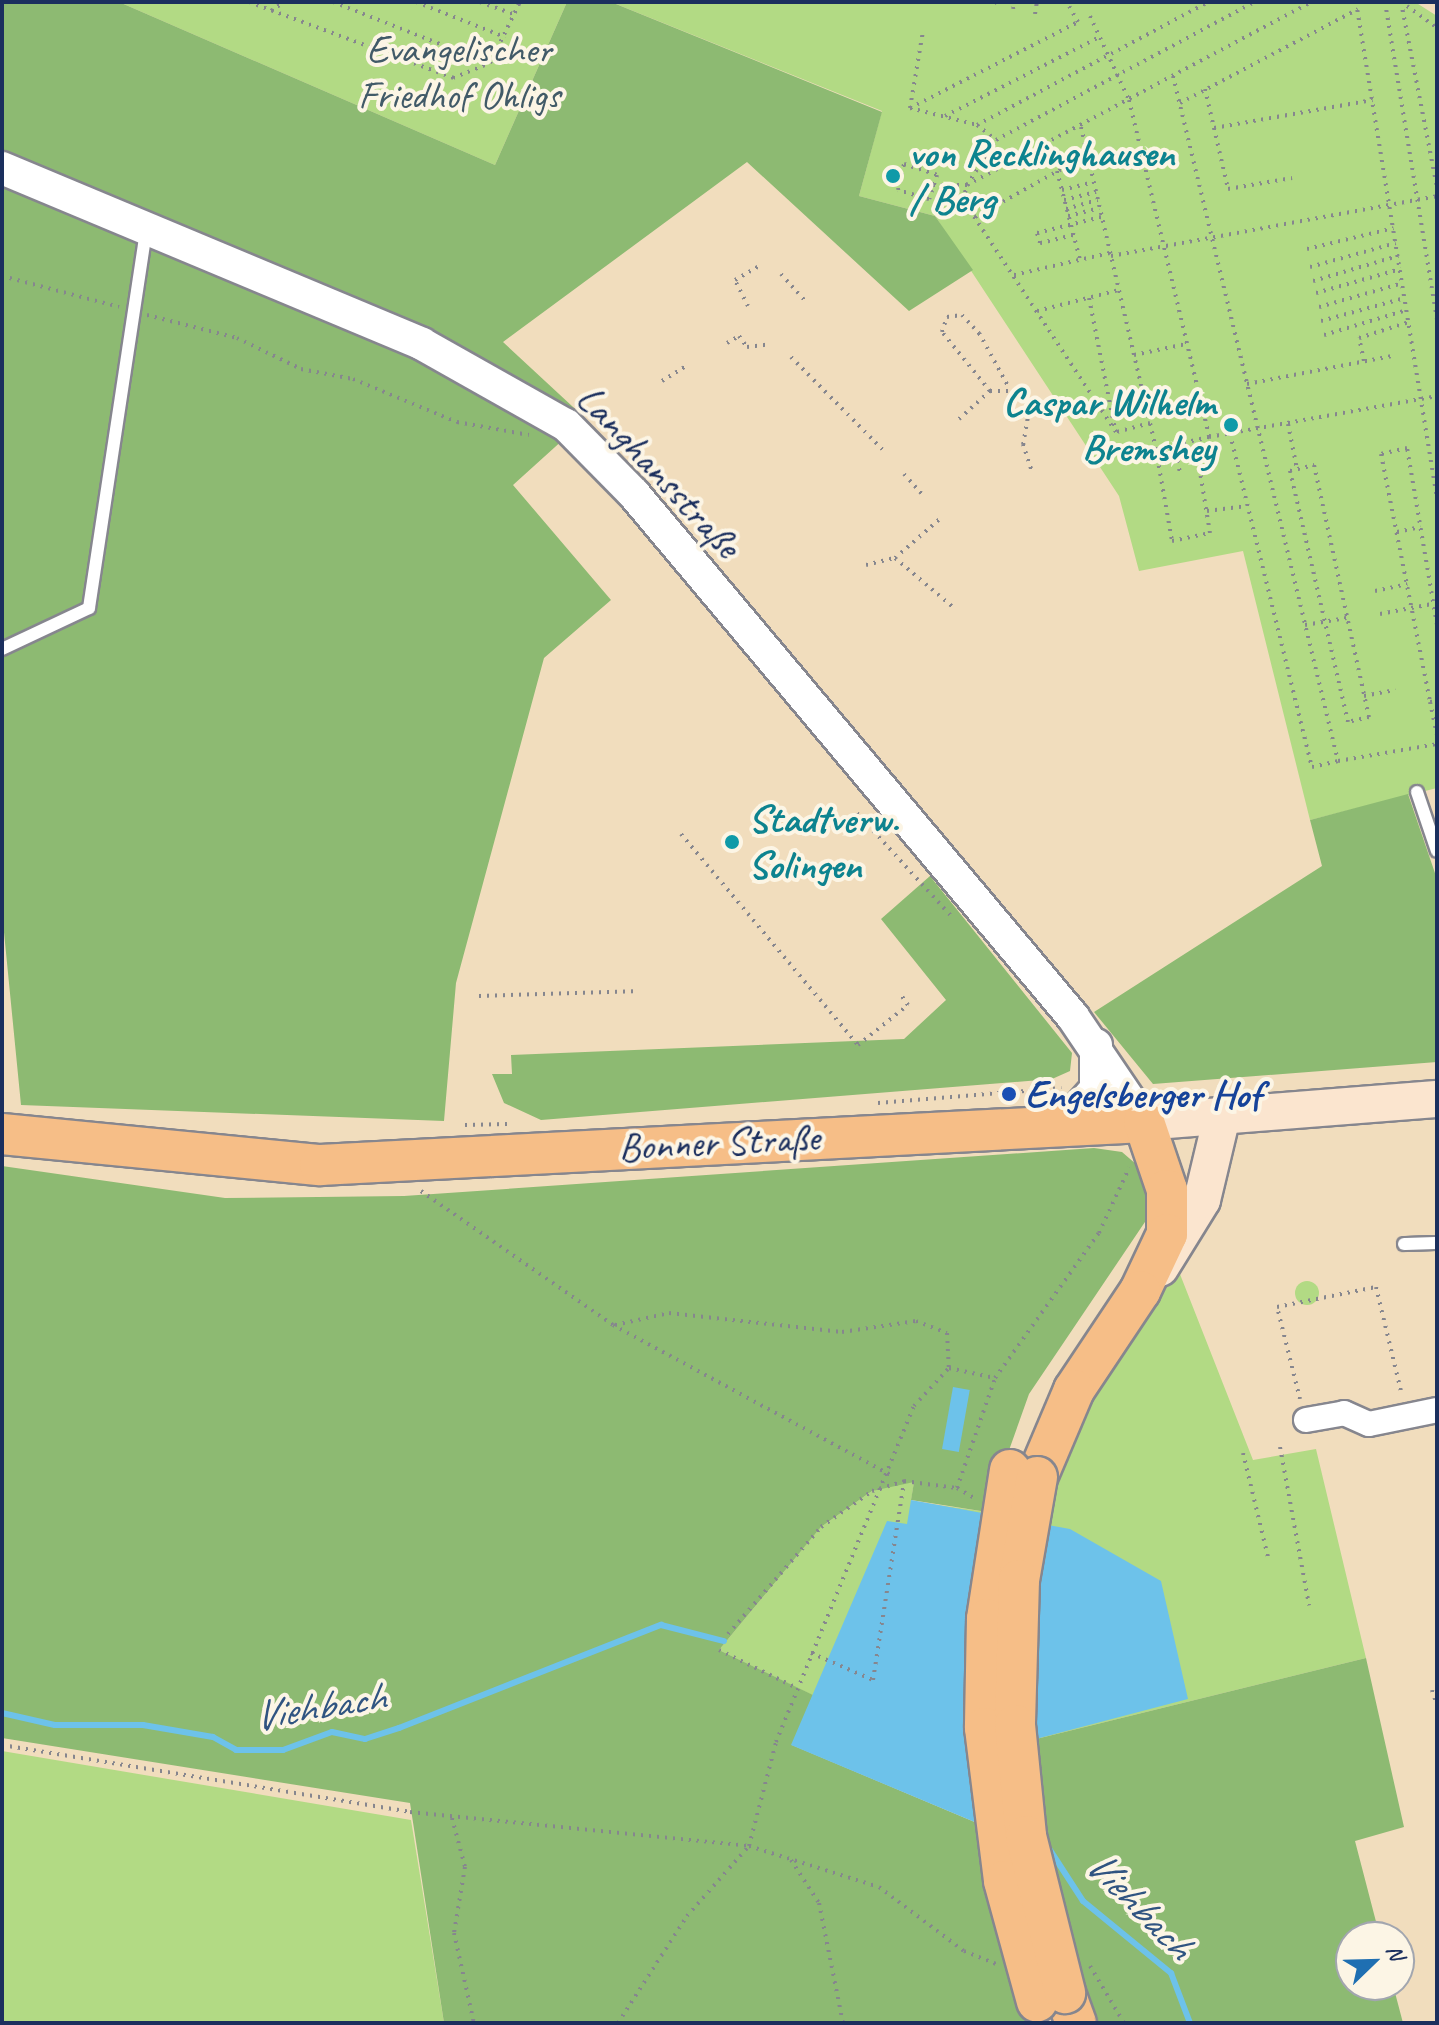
<!DOCTYPE html>
<meta charset="utf-8">
<style>
body{margin:0}
#map{position:relative;width:1439px;height:2025px;overflow:hidden;background:#f1ddbd;font-family:Caveat,sans-serif}
div>[style]{position:absolute}
[style*='--x']{left:calc(var(--x)*1px);top:calc(var(--y)*1px);width:calc(var(--w)*1px);rotate:calc(var(--a)*1deg)}
.green>*{inset:0;background:#b2da84}
.round{border-radius:50%}
.forest>*{inset:0;background:#8dba72}
.water>*{inset:0;background:#6dc2ea;transform-origin:0 0}
.stream>*{height:6px;margin:-3px;padding:0 3px;transform-origin:3px;border-radius:3px;background:#6dc2ea}
.path>*{height:4px;margin-top:-2px;transform-origin:0;background:repeating-linear-gradient(90deg,#86868e 0 2px,transparent 0 8px)}
.roads{filter:drop-shadow(2px 0 #86868e) drop-shadow(-2px 0 #86868e) drop-shadow(0 2px #86868e) drop-shadow(0 -2px #86868e)}
.service>*{height:12px;margin:-6px;padding:0 6px;transform-origin:6px;border-radius:6px;background:#fff}
.minor>*{height:24px;margin:-12px;padding:0 12px;transform-origin:12px;border-radius:12px;background:#fff}
.tertiary>*{height:32px;margin:-16px;padding:0 16px;transform-origin:16px;border-radius:16px;background:#fff}
.secondary>*{height:36px;margin:-18px;padding:0 18px;transform-origin:18px;border-radius:18px;background:#fbe5cf}
.primary>*{height:40px;margin:-20px;padding:0 20px;transform-origin:20px;border-radius:20px;background:#f6be87}
.bridges{filter:drop-shadow(2px 0 #86868e) drop-shadow(-2px 0 #86868e) drop-shadow(0 2px #86868e) drop-shadow(0 -2px #86868e)}
.primary-bridge>*{height:40px;margin:-20px;padding:0 20px;transform-origin:20px;border-radius:20px;background:#f6be87}
.dots>*{width:22px;height:22px;translate:-50% -50%;box-sizing:border-box;border:4px solid #fcf5e5;border-radius:50%}
span{translate:-50% -50%;white-space:nowrap;text-align:center;line-height:1.15;-webkit-text-stroke:8px #fcf5e5;paint-order:stroke}
.park-label{font-size:40px;color:#415a68}
.culture-label{font-size:40px;color:#0d838f;font-weight:700}
.left{translate:0 -50%;text-align:left}
.right{translate:-100% -50%;text-align:right}
.street-label{font-size:40px;color:#1b2f5e}
.transit-label{font-size:40px;color:#164399;font-weight:700}
.water-label{font-size:42px;color:#305481;font-style:italic}
.frame{position:absolute;inset:0;border:4px solid #1b2f5e;pointer-events:none}
.north{position:absolute;left:1335px;top:1921px;width:80px;height:80px;box-sizing:border-box;background:#fcf5e5;border:2px solid #a2a6af;border-radius:50%;rotate:67deg;font-size:22px;font-weight:700;line-height:32px;text-align:center;color:#1b2f5e}
.north::after{content:'';display:block;margin:auto;width:28px;height:36px;background:#1f6fb2;clip-path:polygon(50% 0,100% 100%,50% 72%,0 100%)}
</style>
<div id="map">
<div class="green">
<i style="clip-path:polygon(119px 2px,567px 2px,495px 165px)"></i>
<i style="clip-path:polygon(611px 2px,1415px 2px,1437px 16px,1437px 788px,1310px 820px,1243px 551px,1139px 571px,1119px 496px,935px 216px,859px 196px,882px 111px)"></i>
<i style="clip-path:polygon(1176px 1264px,1253px 1460px,1316px 1449px,1366px 1658px,1032px 1740px,1041px 1544px,1065px 1438px)"></i>
<i class="round" style="left:1295px;top:1281px;width:24px;height:24px"></i>
<i style="clip-path:polygon(904px 1481px,914px 1482px,911px 1501px,987px 1512px,791px 1745px,812px 1695px,719px 1650px,821px 1527px,872px 1491px)"></i>
<i style="clip-path:polygon(2px 1751px,411px 1820px,444px 2023px,2px 2023px)"></i>
</div>
<div class="forest">
<i style="clip-path:polygon(2px 2px,119px 2px,495px 165px,567px 2px,611px 2px,882px 112px,859px 196px,935px 216px,973px 270px,909px 311px,747px 162px,503px 342px,586px 419px,513px 485px,611px 600px,544px 658px,456px 983px,444px 1121px,21px 1105px,2px 912px)"></i>
<i style="clip-path:polygon(1408px 794px,1437px 879px,1437px 1062px,1153px 1084px,1094px 1012px,1322px 866px,1310px 820px)"></i>
<i style="clip-path:polygon(930px 876px,1072px 1053px,1070px 1071px,1052px 1079px,541px 1120px,504px 1103px,492px 1074px,512px 1074px,511px 1055px,904px 1039px,946px 1000px,881px 919px)"></i>
<i style="clip-path:polygon(1094px 1148px,1122px 1152px,1144px 1171px,1149px 1216px,1029px 1394px,987px 1512px,911px 1500px,914px 1482px,872px 1491px,821px 1527px,719px 1650px,813px 1695px,792px 1745px,977px 1823px,1027px 2023px,444px 2023px,410px 1803px,2px 1738px,2px 1166px,225px 1198px,404px 1196px)"></i>
<i style="clip-path:polygon(1366px 1658px,1404px 1827px,1355px 1841px,1380px 1937px,1351px 1937px,1351px 1985px,1393px 1985px,1403px 2023px,1094px 2023px,1056px 1905px,1032px 1740px)"></i>
</div>
<div class="water">
<i style="left:953px;top:1387px;width:17px;height:63px;rotate:10deg"></i>
<i style="clip-path:polygon(911px 1500px,1070px 1529px,1161px 1581px,1188px 1699px,1032px 1740px,977px 1823px,791px 1745px,887px 1521px,907px 1524px)"></i>
</div>
<div class="stream">
<i style="--x:2;--y:1713;--w:54;--a:12.8"></i>
<i style="--x:55;--y:1725;--w:88;--a:0"></i>
<i style="--x:143;--y:1725;--w:71;--a:9.7"></i>
<i style="--x:213;--y:1737;--w:26;--a:29"></i>
<i style="--x:236;--y:1750;--w:47;--a:0"></i>
<i style="--x:283;--y:1750;--w:52;--a:-20.2"></i>
<i style="--x:332;--y:1732;--w:34;--a:12"></i>
<i style="--x:365;--y:1739;--w:36;--a:-18"></i>
<i style="--x:399;--y:1728;--w:282;--a:-21.5"></i>
<i style="--x:661;--y:1625;--w:65;--a:14.3"></i>
<i style="--x:1048;--y:1847;--w:64;--a:57.1"></i>
<i style="--x:1083;--y:1901;--w:114;--a:39.3"></i>
<i style="--x:1171;--y:1973;--w:53;--a:69.2"></i>
</div>
<div class="path">
<i style="--x:249;--y:2;--w:218;--a:20.4"></i>
<i style="--x:453;--y:78;--w:40;--a:-22"></i>
<i style="--x:490;--y:63;--w:68;--a:-63.8"></i>
<i style="--x:333;--y:2;--w:168;--a:21.4"></i>
<i style="--x:416;--y:2;--w:96;--a:21.5"></i>
<i style="--x:480;--y:2;--w:37;--a:20"></i>
<i style="--x:1356;--y:2;--w:503;--a:80.73"></i>
<i style="--x:1385;--y:2;--w:322;--a:80.7"></i>
<i style="--x:1401;--y:2;--w:189;--a:79"></i>
<i style="--x:994;--y:4;--w:2;--a:-63"></i>
<i style="--x:1407;--y:6;--w:37;--a:36"></i>
<i style="--x:1013;--y:9;--w:7;--a:-74"></i>
<i style="--x:271;--y:11;--w:16;--a:-35"></i>
<i style="--x:1035;--y:14;--w:12;--a:-81"></i>
<i style="--x:1090;--y:16;--w:93;--a:65.1"></i>
<i style="--x:1129;--y:100;--w:346;--a:76.6"></i>
<i style="--x:1209;--y:437;--w:232;--a:-10.2"></i>
<i style="--x:1173;--y:76;--w:705;--a:76.46"></i>
<i style="--x:1338;--y:761;--w:100;--a:-9.7"></i>
<i style="--x:1205;--y:89;--w:103;--a:77"></i>
<i style="--x:1228;--y:189;--w:65;--a:-9.8"></i>
<i style="--x:1180;--y:103;--w:201;--a:-27.8"></i>
<i style="--x:910;--y:108;--w:189;--a:-27.1"></i>
<i style="--x:1078;--y:22;--w:23;--a:-119"></i>
<i style="--x:910;--y:108;--w:69;--a:14.2"></i>
<i style="--x:977;--y:125;--w:24;--a:38"></i>
<i style="--x:910;--y:108;--w:78;--a:-80.4"></i>
<i style="--x:945;--y:116;--w:175;--a:-27.1"></i>
<i style="--x:977;--y:125;--w:262;--a:-28"></i>
<i style="--x:1081;--y:127;--w:304;--a:76.9"></i>
<i style="--x:1214;--y:128;--w:161;--a:-10"></i>
<i style="--x:904;--y:164;--w:35;--a:18"></i>
<i style="--x:937;--y:175;--w:25;--a:108"></i>
<i style="--x:929;--y:199;--w:32;--a:-164"></i>
<i style="--x:898;--y:190;--w:27;--a:-77"></i>
<i style="--x:1057;--y:171;--w:92;--a:75.5"></i>
<i style="--x:933;--y:185;--w:34;--a:0"></i>
<i style="--x:967;--y:185;--w:54;--a:-57.2"></i>
<i style="--x:996;--y:140;--w:293;--a:-28.1"></i>
<i style="--x:1062;--y:190;--w:32;--a:-14"></i>
<i style="--x:1064;--y:200;--w:33;--a:-14"></i>
<i style="--x:1066;--y:209;--w:33;--a:-16"></i>
<i style="--x:1068;--y:216;--w:32;--a:-14"></i>
<i style="--x:975;--y:217;--w:128;--a:-29"></i>
<i style="--x:1073;--y:235;--w:34;--a:166"></i>
<i style="--x:1040;--y:243;--w:10;--a:-107"></i>
<i style="--x:1037;--y:233;--w:66;--a:-14"></i>
<i style="--x:1307;--y:249;--w:89;--a:-13.6"></i>
<i style="--x:1111;--y:256;--w:331;--a:-10.4"></i>
<i style="--x:1310;--y:267;--w:89;--a:-15.6"></i>
<i style="--x:781;--y:274;--w:36;--a:48"></i>
<i style="--x:1014;--y:275;--w:98;--a:-13"></i>
<i style="--x:2;--y:276;--w:121;--a:14.8"></i>
<i style="--x:1313;--y:281;--w:89;--a:-16.4"></i>
<i style="--x:1316;--y:293;--w:88;--a:-15.8"></i>
<i style="--x:1089;--y:298;--w:134;--a:78.8"></i>
<i style="--x:748;--y:306;--w:29;--a:-117"></i>
<i style="--x:735;--y:280;--w:30;--a:-30"></i>
<i style="--x:1319;--y:307;--w:87;--a:-15.9"></i>
<i style="--x:1037;--y:311;--w:85;--a:-14.4"></i>
<i style="--x:147;--y:315;--w:93;--a:14.3"></i>
<i style="--x:237;--y:338;--w:71;--a:25.8"></i>
<i style="--x:301;--y:369;--w:53;--a:10.9"></i>
<i style="--x:353;--y:379;--w:113;--a:22.5"></i>
<i style="--x:457;--y:422;--w:73;--a:10.2"></i>
<i style="--x:1321;--y:321;--w:87;--a:-15.3"></i>
<i style="--x:1324;--y:335;--w:87;--a:-16.8"></i>
<i style="--x:727;--y:343;--w:14;--a:-30"></i>
<i style="--x:739;--y:336;--w:14;--a:54"></i>
<i style="--x:747;--y:347;--w:23;--a:-7"></i>
<i style="--x:1134;--y:355;--w:53;--a:-11.9"></i>
<i style="--x:791;--y:357;--w:131;--a:45.3"></i>
<i style="--x:1364;--y:361;--w:24;--a:-102"></i>
<i style="--x:1359;--y:338;--w:52;--a:-17.7"></i>
<i style="--x:662;--y:381;--w:31;--a:-32"></i>
<i style="--x:1247;--y:384;--w:149;--a:-10.9"></i>
<i style="--x:990;--y:391;--w:76;--a:-129.1"></i>
<i style="--x:942;--y:332;--w:16;--a:-72"></i>
<i style="--x:947;--y:317;--w:15;--a:-8"></i>
<i style="--x:962;--y:315;--w:25;--a:47"></i>
<i style="--x:979;--y:333;--w:60;--a:61.3"></i>
<i style="--x:959;--y:419;--w:42;--a:-42.1"></i>
<i style="--x:990;--y:391;--w:27;--a:0"></i>
<i style="--x:1017;--y:391;--w:23;--a:59"></i>
<i style="--x:1029;--y:411;--w:34;--a:100"></i>
<i style="--x:1023;--y:444;--w:29;--a:72"></i>
<i style="--x:1288;--y:424;--w:46;--a:78.7"></i>
<i style="--x:1230;--y:434;--w:343;--a:76.2"></i>
<i style="--x:1312;--y:767;--w:27;--a:-13"></i>
<i style="--x:1209;--y:437;--w:54;--a:167.2"></i>
<i style="--x:1156;--y:449;--w:27;--a:-103"></i>
<i style="--x:1150;--y:423;--w:35;--a:165"></i>
<i style="--x:1116;--y:432;--w:278;--a:-123.4"></i>
<i style="--x:963;--y:200;--w:16;--a:-75"></i>
<i style="--x:967;--y:185;--w:390;--a:-28"></i>
<i style="--x:1175;--y:445;--w:28;--a:80"></i>
<i style="--x:1156;--y:450;--w:92;--a:80"></i>
<i style="--x:1172;--y:541;--w:39;--a:-12"></i>
<i style="--x:1210;--y:533;--w:93;--a:-99.3"></i>
<i style="--x:1314;--y:465;--w:258;--a:77.7"></i>
<i style="--x:1369;--y:717;--w:22;--a:167"></i>
<i style="--x:1348;--y:722;--w:258;--a:-103"></i>
<i style="--x:1290;--y:471;--w:25;--a:-14"></i>
<i style="--x:904;--y:474;--w:31;--a:48"></i>
<i style="--x:1207;--y:511;--w:40;--a:-7.1"></i>
<i style="--x:1397;--y:532;--w:24;--a:-12"></i>
<i style="--x:895;--y:558;--w:62;--a:-41.1"></i>
<i style="--x:866;--y:565;--w:30;--a:-14"></i>
<i style="--x:895;--y:558;--w:77;--a:40.3"></i>
<i style="--x:1375;--y:591;--w:33;--a:-12"></i>
<i style="--x:1380;--y:614;--w:58;--a:-10.9"></i>
<i style="--x:1305;--y:625;--w:42;--a:-9.7"></i>
<i style="--x:1437;--y:625;--w:180;--a:-99.6"></i>
<i style="--x:1407;--y:448;--w:27;--a:167"></i>
<i style="--x:1381;--y:454;--w:253;--a:78.8"></i>
<i style="--x:1430;--y:702;--w:7;--a:-8"></i>
<i style="--x:1364;--y:696;--w:32;--a:-11"></i>
<i style="--x:1430;--y:702;--w:35;--a:78"></i>
<i style="--x:857;--y:813;--w:142;--a:47.6"></i>
<i style="--x:681;--y:834;--w:275;--a:50"></i>
<i style="--x:858;--y:1045;--w:64;--a:-38.7"></i>
<i style="--x:908;--y:1005;--w:12;--a:-125"></i>
<i style="--x:479;--y:996;--w:155;--a:-1.8"></i>
<i style="--x:878;--y:1103;--w:184;--a:-4.7"></i>
<i style="--x:465;--y:1125;--w:42;--a:-1.4"></i>
<i style="--x:421;--y:1191;--w:234;--a:34.9"></i>
<i style="--x:613;--y:1325;--w:315;--a:28.4"></i>
<i style="--x:615;--y:1325;--w:55;--a:-12.5"></i>
<i style="--x:669;--y:1313;--w:174;--a:6.3"></i>
<i style="--x:842;--y:1332;--w:75;--a:-8.5"></i>
<i style="--x:916;--y:1321;--w:33;--a:21"></i>
<i style="--x:947;--y:1333;--w:35;--a:87"></i>
<i style="--x:1300;--y:1399;--w:95;--a:-104"></i>
<i style="--x:1277;--y:1307;--w:101;--a:-11.4"></i>
<i style="--x:1376;--y:1287;--w:111;--a:76.5"></i>
<i style="--x:1280;--y:1447;--w:161;--a:79.6"></i>
<i style="--x:1243;--y:1453;--w:107;--a:76.5"></i>
<i style="--x:957;--y:1488;--w:22;--a:30"></i>
<i style="--x:728;--y:1634;--w:142;--a:-49"></i>
<i style="--x:821;--y:1527;--w:62;--a:-35.2"></i>
<i style="--x:872;--y:1491;--w:34;--a:-17"></i>
<i style="--x:904;--y:1481;--w:53;--a:7.5"></i>
<i style="--x:957;--y:1488;--w:116;--a:-70.9"></i>
<i style="--x:995;--y:1378;--w:178;--a:-54.4"></i>
<i style="--x:1099;--y:1233;--w:72;--a:-65.2"></i>
<i style="--x:719;--y:1650;--w:87;--a:26"></i>
<i style="--x:811;--y:1653;--w:68;--a:23.5"></i>
<i style="--x:873;--y:1680;--w:201;--a:-81.1"></i>
<i style="--x:1432;--y:1690;--w:16;--a:72"></i>
<i style="--x:2;--y:1745;--w:413;--a:9.3"></i>
<i style="--x:410;--y:1812;--w:341;--a:5.7"></i>
<i style="--x:749;--y:1846;--w:136;--a:17.5"></i>
<i style="--x:879;--y:1887;--w:106;--a:37"></i>
<i style="--x:964;--y:1951;--w:35;--a:22"></i>
<i style="--x:452;--y:1818;--w:51;--a:75.1"></i>
<i style="--x:465;--y:1867;--w:67;--a:99.5"></i>
<i style="--x:454;--y:1933;--w:92;--a:77.5"></i>
<i style="--x:791;--y:1860;--w:51;--a:56.9"></i>
<i style="--x:819;--y:1903;--w:122;--a:78.7"></i>
<i style="--x:1090;--y:1966;--w:66;--a:59.2"></i>
<i style="--x:618;--y:2023;--w:127;--a:-57.2"></i>
<i style="--x:687;--y:1916;--w:94;--a:-48.5"></i>
<i style="--x:749;--y:1846;--w:107;--a:-75.4"></i>
<i style="--x:776;--y:1742;--w:363;--a:-67.7"></i>
<i style="--x:914;--y:1406;--w:52;--a:-47.4"></i>
<i style="--x:949;--y:1368;--w:47;--a:12.3"></i>
</div>
<div class="roads">
<div class="service">
<i style="--x:2;--y:649;--w:96;--a:-25.2"></i>
<i style="--x:89;--y:608;--w:381;--a:-81.4"></i>
<i style="--x:1417;--y:792;--w:62;--a:71.3"></i>
<i style="--x:1404;--y:1244;--w:33;--a:-2"></i>
</div>
<div class="minor">
<i style="--x:1306;--y:1420;--w:39;--a:-10"></i>
<i style="--x:1344;--y:1413;--w:27;--a:24"></i>
<i style="--x:1369;--y:1424;--w:69;--a:-11.6"></i>
</div>
<div class="tertiary">
<i style="--x:2;--y:168;--w:455;--a:22.7"></i>
<i style="--x:422;--y:344;--w:165;--a:29.4"></i>
<i style="--x:566;--y:425;--w:97;--a:45.4"></i>
<i style="--x:634;--y:494;--w:683;--a:49.99"></i>
<i style="--x:1073;--y:1017;--w:127;--a:55.9"></i>
<i style="--x:1064;--y:1125;--w:48;--a:-48.4"></i>
<i style="--x:1096;--y:1089;--w:44;--a:-90"></i>
</div>
<div class="secondary">
<i style="--x:1144;--y:1122;--w:294;--a:-4.5"></i>
<i style="--x:1160;--y:1268;--w:80;--a:-58.3"></i>
<i style="--x:1202;--y:1200;--w:86;--a:-76.6"></i>
</div>
<div class="primary">
<i style="--x:2;--y:1134;--w:320;--a:5.6"></i>
<i style="--x:320;--y:1165;--w:825;--a:-2.99"></i>
<i style="--x:1144;--y:1122;--w:72;--a:71.3"></i>
<i style="--x:1167;--y:1190;--w:44;--a:90"></i>
<i style="--x:1167;--y:1234;--w:63;--a:115.3"></i>
<i style="--x:1140;--y:1291;--w:119;--a:123.7"></i>
<i style="--x:1074;--y:1390;--w:95;--a:113"></i>
<i style="--x:1065;--y:1993;--w:32;--a:70"></i>
</div>
</div>
<div class="bridges">
<div class="primary-bridge">
<i style="--x:1010;--y:1470;--w:151;--a:98.8"></i>
<i style="--x:987;--y:1619;--w:109;--a:91.1"></i>
<i style="--x:985;--y:1728;--w:154;--a:82.9"></i>
<i style="--x:1004;--y:1881;--w:125;--a:74.7"></i>
<i style="--x:1037;--y:1477;--w:105;--a:99.9"></i>
<i style="--x:1019;--y:1580;--w:145;--a:91.6"></i>
<i style="--x:1015;--y:1725;--w:112;--a:84.3"></i>
<i style="--x:1026;--y:1836;--w:162;--a:76"></i>
</div>
</div>
<div class="dots">
<i style="left:893px;top:176px;background:#0f9aa8"></i>
<i style="left:1231px;top:425px;background:#0f9aa8"></i>
<i style="left:732px;top:842px;background:#0f9aa8"></i>
<i style="left:1009px;top:1094px;background:#1a4fb4"></i>
</div>
<div class="park-label">
<span style="left:459px;top:72px">Evangelischer<br>Friedhof Ohligs</span>
</div>
<div class="culture-label">
<span class="left" style="left:909px;top:176px">von Recklinghausen<br>/ Berg</span>
<span class="right" style="left:1215px;top:425px">Caspar Wilhelm<br>Bremshey</span>
<span class="left" style="left:748px;top:842px">Stadtverw.<br>Solingen</span>
</div>
<div class="street-label">
<span style="left:659px;top:471px;rotate:47deg">Langhansstraße</span>
<span style="left:719px;top:1142px;rotate:-3deg">Bonner Straße</span>
</div>
<div class="transit-label">
<span class="left" style="left:1025px;top:1094px">Engelsberger Hof</span>
</div>
<div class="water-label">
<span style="left:319px;top:1707px;rotate:-9deg">Viehbach</span>
<span style="left:1139px;top:1905px;rotate:46deg">Viehbach</span>
</div>
<div class="frame"></div>
<div class="north">N</div>
</div>
